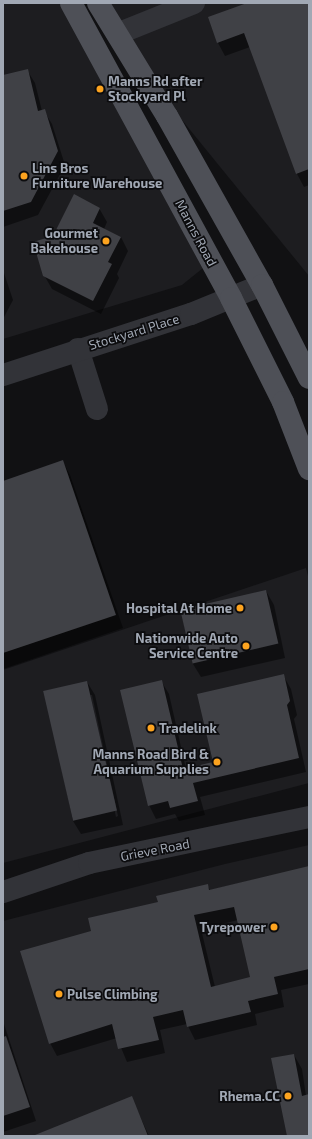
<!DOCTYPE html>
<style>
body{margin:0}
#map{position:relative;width:312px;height:1139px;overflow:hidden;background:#111113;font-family:"Exo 2",sans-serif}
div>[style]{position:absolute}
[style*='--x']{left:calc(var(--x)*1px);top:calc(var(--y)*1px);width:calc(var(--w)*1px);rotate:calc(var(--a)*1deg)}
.built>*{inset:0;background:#1d1d20}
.shadow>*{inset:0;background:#0007}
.building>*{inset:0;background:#404146;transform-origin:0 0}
.minor>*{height:22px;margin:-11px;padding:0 11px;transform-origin:11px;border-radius:11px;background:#323338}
.major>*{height:22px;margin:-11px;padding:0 11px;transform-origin:11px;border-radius:11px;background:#4e5057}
.dots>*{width:11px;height:11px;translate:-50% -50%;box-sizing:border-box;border:2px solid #0c0c0e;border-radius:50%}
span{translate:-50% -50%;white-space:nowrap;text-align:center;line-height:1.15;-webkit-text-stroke:3.5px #0c0c0e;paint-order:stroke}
.poi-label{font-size:13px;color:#a1a8b4;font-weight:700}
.left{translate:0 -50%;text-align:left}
.right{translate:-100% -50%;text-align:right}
.street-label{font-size:13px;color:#a1a8b4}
.frame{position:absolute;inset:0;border:4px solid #a1a8b4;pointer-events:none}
</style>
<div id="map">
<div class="built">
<i style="clip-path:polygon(3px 3px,65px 3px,208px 264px,182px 285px,3px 339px)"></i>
<i style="clip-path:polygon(105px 3px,309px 3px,309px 276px,147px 77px)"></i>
<i style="clip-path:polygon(306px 568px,309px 580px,309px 783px,3px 863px,3px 670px)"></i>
<i style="clip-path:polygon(309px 845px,309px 1136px,3px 1136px,3px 921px,225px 864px)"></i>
</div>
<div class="shadow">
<i style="clip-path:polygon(251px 3px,309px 3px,309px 185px,304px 187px,297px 174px,250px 47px,225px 56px,218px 43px)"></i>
<i style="clip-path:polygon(27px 70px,35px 83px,42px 111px,44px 111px,52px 124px,65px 165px,38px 215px,3px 227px,3px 76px)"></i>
<i style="clip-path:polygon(99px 208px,107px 222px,104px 229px,121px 237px,128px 251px,117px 274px,119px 278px,101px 314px,52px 289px,44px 275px)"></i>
<i style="clip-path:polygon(3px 270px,13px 300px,3px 319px)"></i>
<i style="clip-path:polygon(63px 462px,70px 475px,123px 628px,3px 669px,3px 482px)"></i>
<i style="clip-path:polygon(266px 591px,274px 605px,285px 658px,201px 677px,193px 664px,181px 611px)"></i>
<i style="clip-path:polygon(283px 675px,291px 689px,297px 715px,294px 719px,306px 772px,200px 797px,205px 815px,179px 821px,175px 814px,156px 819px,149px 805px,161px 681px,169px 694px,186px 769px,214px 763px)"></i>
<i style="clip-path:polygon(evenodd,87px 682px,95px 695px,123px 825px,81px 834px,73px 821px,45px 691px,87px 682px,90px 695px,92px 695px,118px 816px,116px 817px,90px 695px)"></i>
<i style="clip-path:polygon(evenodd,309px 867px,309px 984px,281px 990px,284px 1007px,255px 1014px,257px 1025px,195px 1040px,187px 1024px,160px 1030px,165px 1053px,127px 1062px,117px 1038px,57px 1056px,50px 1043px,92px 932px,207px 885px,210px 890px,309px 867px,238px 920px,252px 978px,215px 987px,201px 929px,238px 920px)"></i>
<i style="clip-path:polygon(3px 1021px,36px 1121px,3px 1132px)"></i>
<i style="clip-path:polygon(294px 1055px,302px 1069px,306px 1096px,309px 1095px,309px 1136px,289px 1136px)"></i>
<i style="clip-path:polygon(131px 1097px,149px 1136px,58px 1136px)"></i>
</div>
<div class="building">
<i style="clip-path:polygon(247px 3px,309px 3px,309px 169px,296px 174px,244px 33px,217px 43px,208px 17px)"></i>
<i style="clip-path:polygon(28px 69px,38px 111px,45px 109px,58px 151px,31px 202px,3px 211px,3px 75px)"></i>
<i style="clip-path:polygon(74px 194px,100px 208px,93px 223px,121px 237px,108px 262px,112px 264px,93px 301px,43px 276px,33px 242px,53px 236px)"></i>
<i style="clip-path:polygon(63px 460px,116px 615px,3px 653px,3px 481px)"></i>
<i style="left:266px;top:590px;width:55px;height:88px;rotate:77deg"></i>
<i style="clip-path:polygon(284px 674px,290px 701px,287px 705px,299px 758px,193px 783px,198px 801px,170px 808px,168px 801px,148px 806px,120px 690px,162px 680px,183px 769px,213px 762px,197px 694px)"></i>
<i style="left:87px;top:681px;width:133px;height:45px;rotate:77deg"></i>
<i style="clip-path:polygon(evenodd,309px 866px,309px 969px,274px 977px,278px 994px,248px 1001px,251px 1012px,187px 1027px,183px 1010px,153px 1017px,159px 1040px,118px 1049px,112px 1024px,49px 1044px,20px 951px,91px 931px,88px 918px,158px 902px,156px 896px,208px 884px,209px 890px,309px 866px,234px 907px,250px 977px,211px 987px,194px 915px,234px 907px)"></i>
<i style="clip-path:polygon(6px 1036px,30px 1107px,3px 1116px,3px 1037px)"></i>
<i style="clip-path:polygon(294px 1054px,302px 1096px,309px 1094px,309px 1136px,287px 1136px,271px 1058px)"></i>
<i style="clip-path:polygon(132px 1096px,148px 1136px,35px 1136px,35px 1135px)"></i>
</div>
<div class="minor">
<i style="--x:117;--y:34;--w:83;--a:-21.9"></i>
<i style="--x:78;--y:349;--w:63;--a:72.4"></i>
<i style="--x:3;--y:375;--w:198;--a:-18"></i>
<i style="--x:191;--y:314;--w:77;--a:-22.2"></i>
<i style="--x:3;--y:892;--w:91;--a:-18.6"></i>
<i style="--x:89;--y:863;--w:225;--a:-11.8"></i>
</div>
<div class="major">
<i style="--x:71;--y:3;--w:336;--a:61.5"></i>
<i style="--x:231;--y:298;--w:116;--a:63.4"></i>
<i style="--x:283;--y:402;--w:72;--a:68.8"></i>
<i style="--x:98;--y:3;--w:132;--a:58.6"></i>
<i style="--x:167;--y:116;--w:194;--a:60.7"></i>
<i style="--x:262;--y:285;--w:104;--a:63.2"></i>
</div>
<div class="dots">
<i style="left:100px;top:89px;background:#fca31f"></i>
<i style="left:24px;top:176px;background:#fca31f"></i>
<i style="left:106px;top:241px;background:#fca31f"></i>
<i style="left:240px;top:608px;background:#fca31f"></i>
<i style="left:246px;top:646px;background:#fca31f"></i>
<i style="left:151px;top:728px;background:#fca31f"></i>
<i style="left:217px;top:762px;background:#fca31f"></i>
<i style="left:274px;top:927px;background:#fca31f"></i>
<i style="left:59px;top:994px;background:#fca31f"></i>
<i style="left:288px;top:1096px;background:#fca31f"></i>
</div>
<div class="poi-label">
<span class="left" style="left:108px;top:89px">Manns Rd after<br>Stockyard Pl</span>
<span class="left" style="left:32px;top:176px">Lins Bros<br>Furniture Warehouse</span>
<span class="right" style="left:98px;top:241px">Gourmet<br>Bakehouse</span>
<span class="right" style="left:232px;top:608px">Hospital At Home</span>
<span class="right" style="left:238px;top:646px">Nationwide Auto<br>Service Centre</span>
<span class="left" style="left:159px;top:728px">Tradelink</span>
<span class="right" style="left:209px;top:762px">Manns Road Bird &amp;<br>Aquarium Supplies</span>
<span class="right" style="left:266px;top:927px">Tyrepower</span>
<span class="left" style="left:67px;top:994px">Pulse Climbing</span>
<span class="right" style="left:280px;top:1096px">Rhema.CC</span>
</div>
<div class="street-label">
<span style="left:196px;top:233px;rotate:62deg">Manns Road</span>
<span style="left:134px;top:332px;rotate:-17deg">Stockyard Place</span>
<span style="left:155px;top:850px;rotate:-11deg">Grieve Road</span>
</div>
<div class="frame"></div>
</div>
